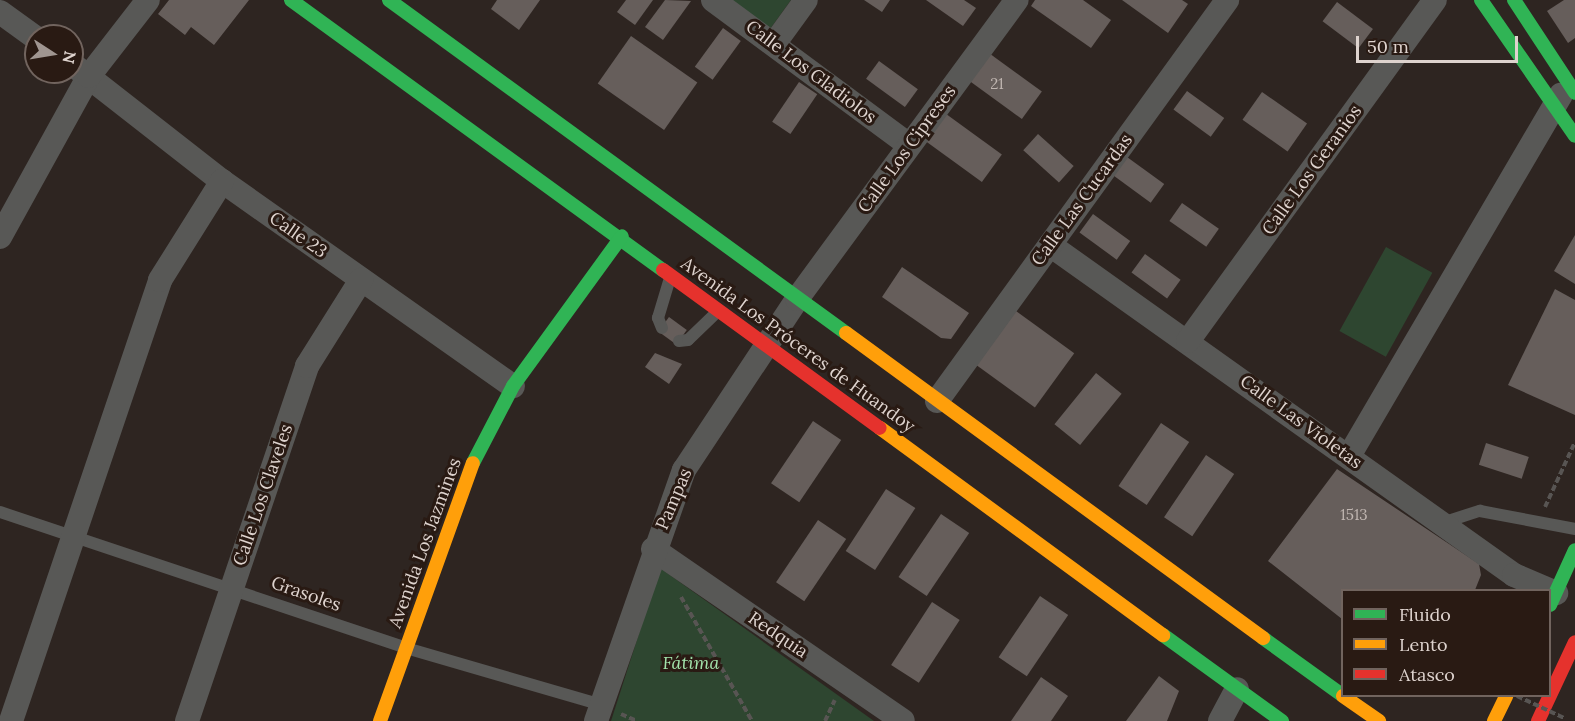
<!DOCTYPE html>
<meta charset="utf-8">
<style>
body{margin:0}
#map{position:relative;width:1575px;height:721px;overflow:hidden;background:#2e2521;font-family:Lora,serif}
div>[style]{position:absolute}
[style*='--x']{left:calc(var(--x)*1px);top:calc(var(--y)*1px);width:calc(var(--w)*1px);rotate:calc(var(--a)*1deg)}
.green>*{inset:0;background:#2e4630;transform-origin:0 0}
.building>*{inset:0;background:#665e5b;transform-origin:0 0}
.path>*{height:4px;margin-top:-2px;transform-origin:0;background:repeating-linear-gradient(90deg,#585553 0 6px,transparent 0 9px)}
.lane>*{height:12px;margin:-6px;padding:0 6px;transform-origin:6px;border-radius:6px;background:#585856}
.street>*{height:24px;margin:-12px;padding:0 12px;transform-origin:12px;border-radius:12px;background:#585856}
.fast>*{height:14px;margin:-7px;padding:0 7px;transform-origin:7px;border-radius:7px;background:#30b455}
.slow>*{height:14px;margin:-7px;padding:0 7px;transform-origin:7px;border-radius:7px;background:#ff9f0a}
.jam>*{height:14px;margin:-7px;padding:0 7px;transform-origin:7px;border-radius:7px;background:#e5322d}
.path-bridge>*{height:4px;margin-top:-2px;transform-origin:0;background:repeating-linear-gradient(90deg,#585553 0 6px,transparent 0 9px)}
span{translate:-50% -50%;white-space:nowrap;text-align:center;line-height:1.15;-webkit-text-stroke:6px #291a13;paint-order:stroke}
.number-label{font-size:15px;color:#c0b6b1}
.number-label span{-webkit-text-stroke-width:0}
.street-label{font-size:18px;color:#ded3ce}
.park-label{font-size:18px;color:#a2e3ab;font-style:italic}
.legend{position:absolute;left:1341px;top:589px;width:210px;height:108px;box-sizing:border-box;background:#291a13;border:2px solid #71645e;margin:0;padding:8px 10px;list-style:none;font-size:18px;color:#ded3ce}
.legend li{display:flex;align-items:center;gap:12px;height:30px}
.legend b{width:30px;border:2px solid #71645e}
.north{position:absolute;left:24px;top:24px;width:60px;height:60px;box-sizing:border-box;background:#291a13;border:2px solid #71645e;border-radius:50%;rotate:102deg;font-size:16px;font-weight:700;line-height:24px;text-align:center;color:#ded3ce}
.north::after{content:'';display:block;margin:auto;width:21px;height:27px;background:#a09691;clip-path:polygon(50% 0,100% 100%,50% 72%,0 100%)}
.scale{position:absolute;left:1356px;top:36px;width:162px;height:27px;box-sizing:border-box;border:3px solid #ded3ce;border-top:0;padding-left:8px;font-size:18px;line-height:21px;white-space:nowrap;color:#ded3ce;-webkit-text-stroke:4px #291a13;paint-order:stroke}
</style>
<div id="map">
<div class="green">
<i style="clip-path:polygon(730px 0,791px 0,770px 29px)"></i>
<i style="left:1386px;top:247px;width:53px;height:96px;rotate:29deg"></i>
<i style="clip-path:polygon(660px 568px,874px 721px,611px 721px)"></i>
</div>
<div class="building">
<i style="clip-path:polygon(169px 0,249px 0,214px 45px,191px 27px,185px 35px,158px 14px)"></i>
<i style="clip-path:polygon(497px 0,540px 0,519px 30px,491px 9px)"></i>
<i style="clip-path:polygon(626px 0,653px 0,635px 25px,617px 12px)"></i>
<i style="clip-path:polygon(665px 0,691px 1px,663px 40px,645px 27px)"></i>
<i style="clip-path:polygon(864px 0,890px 0,882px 12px)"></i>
<i style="clip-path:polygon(926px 0,964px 0,976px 8px,963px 26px)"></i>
<i style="clip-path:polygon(1035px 0,1083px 0,1111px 20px,1091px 48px,1031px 6px)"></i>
<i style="clip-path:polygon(1122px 0,1182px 0,1188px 4px,1168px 33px)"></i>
<i style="clip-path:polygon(1564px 0,1575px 0,1575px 38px,1568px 43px,1547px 11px)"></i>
<i style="left:1337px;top:2px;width:45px;height:24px;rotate:37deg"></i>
<i style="left:723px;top:28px;width:22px;height:48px;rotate:36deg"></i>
<i style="left:631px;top:36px;width:81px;height:58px;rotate:35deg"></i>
<i style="left:982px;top:48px;width:74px;height:34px;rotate:36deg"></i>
<i style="left:879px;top:61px;width:48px;height:22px;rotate:36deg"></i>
<i style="left:799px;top:82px;width:22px;height:48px;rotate:34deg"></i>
<i style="left:1187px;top:91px;width:46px;height:23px;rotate:36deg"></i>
<i style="left:1262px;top:92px;width:55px;height:34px;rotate:35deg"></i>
<i style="left:942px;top:111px;width:74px;height:34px;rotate:36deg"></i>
<i style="left:1038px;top:134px;width:48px;height:22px;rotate:42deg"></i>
<i style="left:1127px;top:157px;width:46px;height:23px;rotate:36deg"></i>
<i style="left:1182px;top:203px;width:45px;height:22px;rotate:35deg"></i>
<i style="left:1093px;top:214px;width:46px;height:23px;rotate:36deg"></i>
<i style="clip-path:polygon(1575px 235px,1575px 284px,1554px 271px)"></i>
<i style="left:1145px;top:254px;width:44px;height:23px;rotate:36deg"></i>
<i style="clip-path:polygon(902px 267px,969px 313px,951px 339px,941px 338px,882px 297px)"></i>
<i style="clip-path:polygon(1555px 289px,1575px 300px,1575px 415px,1508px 385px)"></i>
<i style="left:1016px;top:311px;width:72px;height:67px;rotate:36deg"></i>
<i style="left:669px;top:317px;width:22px;height:18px;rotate:36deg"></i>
<i style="clip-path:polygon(655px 353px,682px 364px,669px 384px,645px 367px)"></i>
<i style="left:1096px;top:373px;width:33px;height:66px;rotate:39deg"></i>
<i style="left:813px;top:421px;width:34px;height:75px;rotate:34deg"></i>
<i style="left:1161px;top:423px;width:34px;height:76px;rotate:34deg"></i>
<i style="left:1486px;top:443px;width:45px;height:23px;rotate:18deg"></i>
<i style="left:1206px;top:455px;width:34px;height:75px;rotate:34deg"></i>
<i style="clip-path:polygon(1337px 469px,1479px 564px,1481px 575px,1475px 590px,1342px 590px,1342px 619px,1268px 561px)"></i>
<i style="left:886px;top:489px;width:35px;height:74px;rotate:33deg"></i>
<i style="left:941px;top:514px;width:34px;height:76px;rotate:34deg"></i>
<i style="left:818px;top:520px;width:34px;height:75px;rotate:34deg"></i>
<i style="left:1040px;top:596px;width:34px;height:74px;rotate:34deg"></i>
<i style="left:932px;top:602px;width:33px;height:75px;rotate:33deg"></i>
<i style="clip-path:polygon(1159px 676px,1179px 691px,1167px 721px,1126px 721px)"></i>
<i style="clip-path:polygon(1041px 677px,1068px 696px,1051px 721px,1011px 721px)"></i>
</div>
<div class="path">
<i style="--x:1545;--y:507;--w:72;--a:-65.2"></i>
<i style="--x:681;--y:597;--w:143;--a:60.2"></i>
<i style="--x:621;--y:714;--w:17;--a:24"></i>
<i style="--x:825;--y:721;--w:23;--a:-65"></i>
</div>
<div class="lane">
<i style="--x:662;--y:328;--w:11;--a:-112"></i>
<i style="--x:658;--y:318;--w:42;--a:-73.3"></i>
<i style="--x:679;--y:341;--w:9;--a:-6"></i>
<i style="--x:688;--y:340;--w:40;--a:-44"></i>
<i style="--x:0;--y:512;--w:428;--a:18.5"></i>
<i style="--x:406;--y:648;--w:204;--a:16.2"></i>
<i style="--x:1442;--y:523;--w:40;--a:-18"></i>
<i style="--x:1480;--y:511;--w:97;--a:10.7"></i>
</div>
<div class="street">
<i style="--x:713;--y:0;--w:244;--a:36.5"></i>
<i style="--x:0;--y:12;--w:44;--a:35.8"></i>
<i style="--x:774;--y:44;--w:54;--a:-54"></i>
<i style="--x:72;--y:64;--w:190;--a:38"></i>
<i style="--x:222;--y:181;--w:356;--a:35.2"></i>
<i style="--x:0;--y:237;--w:184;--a:-61.1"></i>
<i style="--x:89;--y:76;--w:96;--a:-52.2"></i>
<i style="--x:1050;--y:245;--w:569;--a:35.42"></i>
<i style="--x:1514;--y:575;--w:46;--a:23.2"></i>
<i style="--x:1188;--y:341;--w:421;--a:-54.1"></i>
<i style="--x:937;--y:401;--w:495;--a:-54.1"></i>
<i style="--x:1349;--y:456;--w:419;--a:-59.6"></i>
<i style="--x:653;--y:549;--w:303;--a:34.5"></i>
<i style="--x:11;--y:721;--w:465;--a:-71.3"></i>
<i style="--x:160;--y:280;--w:117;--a:-57.9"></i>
<i style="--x:187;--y:721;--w:375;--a:-71.3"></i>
<i style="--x:307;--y:366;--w:102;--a:-57.9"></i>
<i style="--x:596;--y:721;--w:266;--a:-70.7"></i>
<i style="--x:684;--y:470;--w:205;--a:-56.5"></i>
<i style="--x:797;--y:299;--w:371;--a:-53.7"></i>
<i style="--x:1220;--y:721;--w:36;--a:-62"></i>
</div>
<div class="fast">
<i style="--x:291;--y:0;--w:460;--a:36"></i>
<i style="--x:389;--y:0;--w:565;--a:36.08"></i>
<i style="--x:1481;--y:0;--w:165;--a:55.3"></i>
<i style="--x:1514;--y:0;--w:111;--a:56.7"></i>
<i style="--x:473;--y:463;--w:87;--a:-62.5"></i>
<i style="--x:513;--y:386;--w:185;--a:-54"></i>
<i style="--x:1550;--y:605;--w:60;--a:-65.6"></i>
<i style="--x:1163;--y:635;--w:147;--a:35.9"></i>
<i style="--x:1263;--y:638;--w:97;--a:35.8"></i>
</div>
<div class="slow">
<i style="--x:846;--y:333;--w:517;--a:36.18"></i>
<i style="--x:880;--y:428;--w:351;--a:36.2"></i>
<i style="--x:1343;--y:696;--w:44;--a:34.8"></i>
<i style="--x:380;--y:721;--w:274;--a:-70.2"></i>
<i style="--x:1494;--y:721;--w:28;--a:-64"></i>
</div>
<div class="jam">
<i style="--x:663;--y:270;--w:268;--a:36.1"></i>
<i style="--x:1538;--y:721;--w:87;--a:-64.9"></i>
</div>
<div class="path-bridge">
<i style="--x:1517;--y:696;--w:52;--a:25.1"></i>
</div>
<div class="number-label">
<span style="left:997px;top:84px">21</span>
<span style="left:1354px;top:515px">1513</span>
</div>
<div class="street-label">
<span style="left:811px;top:72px;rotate:37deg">Calle Los Gladiolos</span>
<span style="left:907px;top:149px;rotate:-54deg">Calle Los Cipreses</span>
<span style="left:1312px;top:170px;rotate:-54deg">Calle Los Geranios</span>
<span style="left:1082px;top:200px;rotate:-54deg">Calle Las Cucardas</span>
<span style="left:298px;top:235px;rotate:35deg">Calle 23</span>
<span style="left:798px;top:345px;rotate:36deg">Avenida Los Próceres de Huandoy</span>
<span style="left:1301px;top:422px;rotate:36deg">Calle Las Violetas</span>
<span style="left:263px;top:495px;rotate:-71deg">Calle Los Claveles</span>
<span style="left:674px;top:499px;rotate:-67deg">Pampas</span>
<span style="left:425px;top:543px;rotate:-70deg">Avenida Los Jazmines</span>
<span style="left:306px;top:594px;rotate:19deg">Grasoles</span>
<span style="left:778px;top:635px;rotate:34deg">Redquia</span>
</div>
<div class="park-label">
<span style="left:691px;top:663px">Fátima</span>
</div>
<ul class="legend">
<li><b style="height:8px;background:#30b455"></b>Fluido</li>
<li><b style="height:8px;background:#ff9f0a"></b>Lento</li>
<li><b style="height:8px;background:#e5322d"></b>Atasco</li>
</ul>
<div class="north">N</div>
<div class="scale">50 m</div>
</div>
